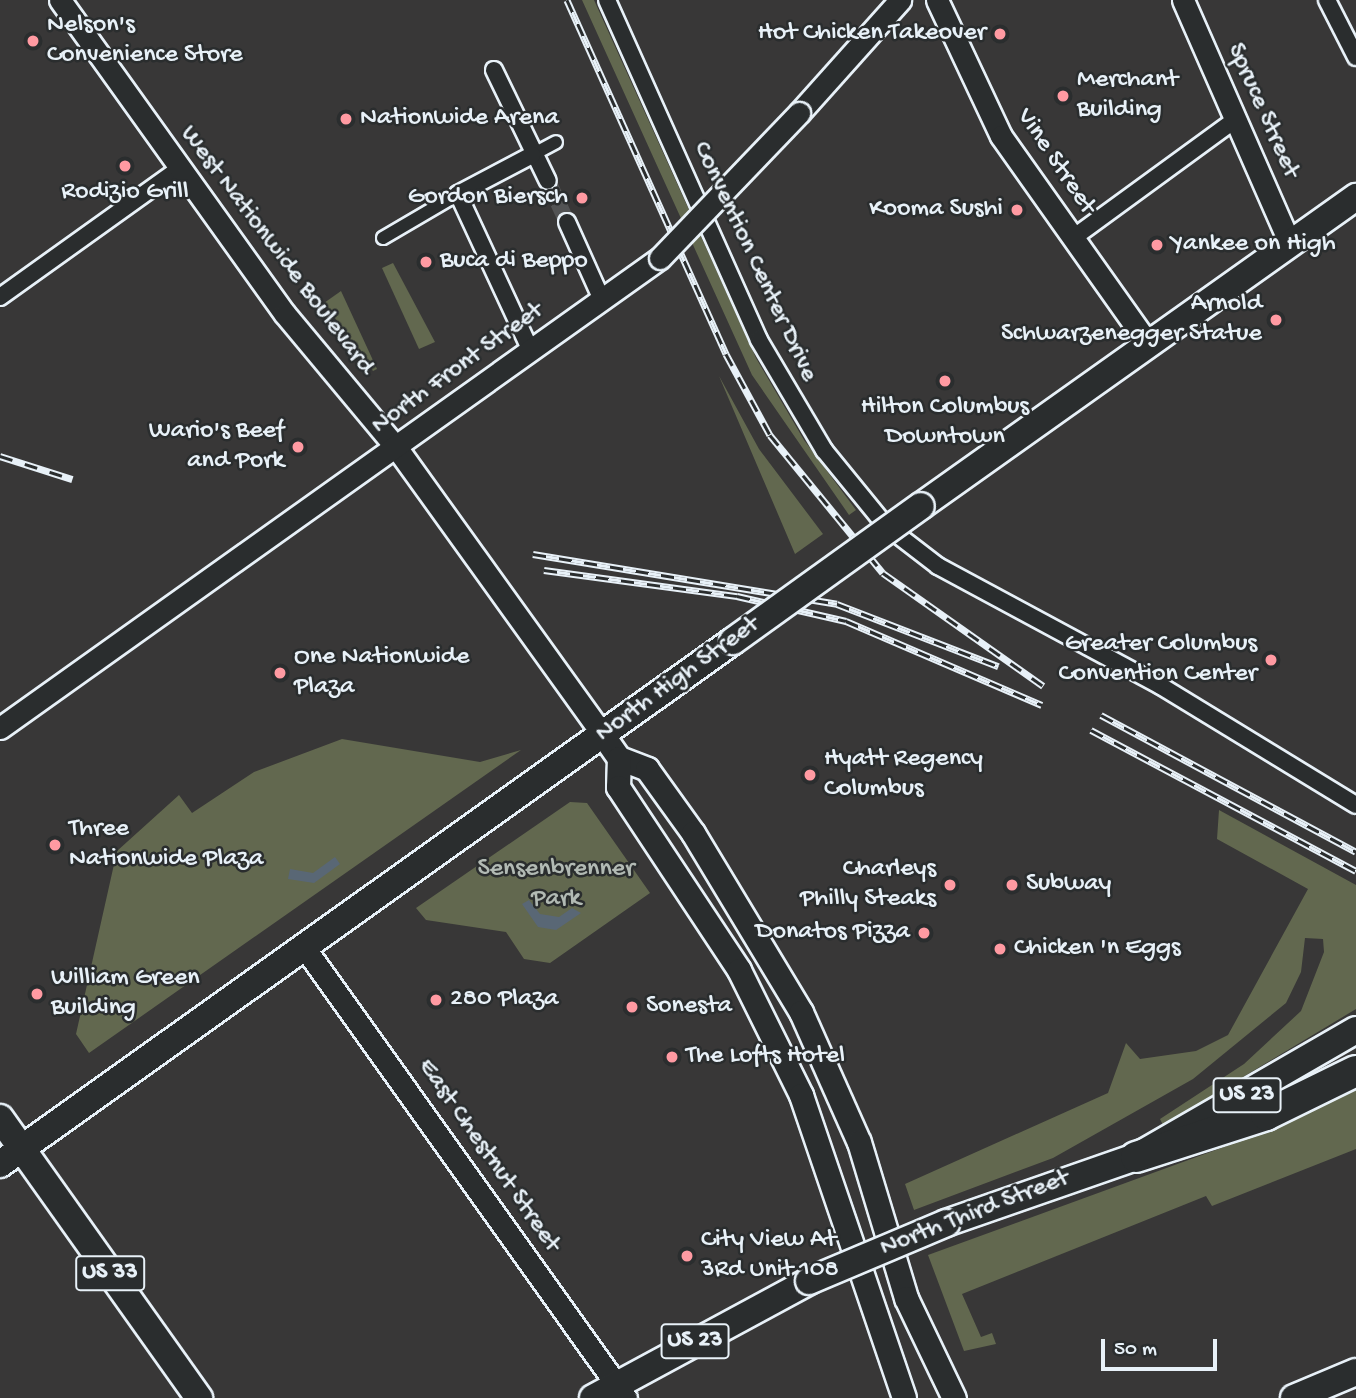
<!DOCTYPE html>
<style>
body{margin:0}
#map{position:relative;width:1356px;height:1398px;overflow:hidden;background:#383737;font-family:"Gochi Hand",sans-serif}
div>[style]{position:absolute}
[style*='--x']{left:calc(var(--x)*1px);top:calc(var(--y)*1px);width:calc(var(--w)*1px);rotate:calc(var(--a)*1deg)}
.green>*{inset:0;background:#62684f}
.water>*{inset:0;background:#596775}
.minor-tunnel>*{height:16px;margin-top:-8px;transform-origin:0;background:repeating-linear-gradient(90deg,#525354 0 16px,transparent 0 24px)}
.roads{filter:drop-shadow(2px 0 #e8f1f8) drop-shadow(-2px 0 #e8f1f8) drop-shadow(0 2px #e8f1f8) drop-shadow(0 -2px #e8f1f8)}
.pedestrian>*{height:12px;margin:-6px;padding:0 6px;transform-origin:6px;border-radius:6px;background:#2a2d2e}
.minor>*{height:16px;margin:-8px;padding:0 8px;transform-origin:8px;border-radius:8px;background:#2a2d2e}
.tertiary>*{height:21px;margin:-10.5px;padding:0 10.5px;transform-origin:10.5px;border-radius:10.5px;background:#2a2d2e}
.secondary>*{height:23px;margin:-11.5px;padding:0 11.5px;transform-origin:11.5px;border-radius:11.5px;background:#2a2d2e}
.primary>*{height:26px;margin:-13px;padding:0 13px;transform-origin:13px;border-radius:13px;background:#2a2d2e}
.motorway>*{height:30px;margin:-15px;padding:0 15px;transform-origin:15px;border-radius:15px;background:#2a2d2e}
.rail>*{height:7px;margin-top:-3.5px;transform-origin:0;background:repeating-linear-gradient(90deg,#2a2d2e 0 13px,#e8f1f8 0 26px);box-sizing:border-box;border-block:2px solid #e8f1f8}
.bridges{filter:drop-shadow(2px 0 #e8f1f8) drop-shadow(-2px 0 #e8f1f8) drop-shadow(0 2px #e8f1f8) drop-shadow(0 -2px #e8f1f8)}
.tertiary-bridge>*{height:21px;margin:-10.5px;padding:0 10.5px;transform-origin:10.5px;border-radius:10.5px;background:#2a2d2e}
.primary-bridge>*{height:26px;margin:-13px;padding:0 13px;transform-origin:13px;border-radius:13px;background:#2a2d2e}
.dots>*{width:19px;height:19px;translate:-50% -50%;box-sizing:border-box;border:4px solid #2a2d2e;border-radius:50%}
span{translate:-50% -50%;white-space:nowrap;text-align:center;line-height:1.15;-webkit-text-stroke:5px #2a2d2e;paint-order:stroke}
.shield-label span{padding:2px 5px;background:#2a2d2e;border:2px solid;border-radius:5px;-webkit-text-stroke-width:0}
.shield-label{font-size:24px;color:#e8f1f8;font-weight:700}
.poi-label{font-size:26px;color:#e8f1f8}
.left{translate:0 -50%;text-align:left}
.right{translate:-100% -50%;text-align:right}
.street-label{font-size:26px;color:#e8f1f8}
.park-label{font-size:26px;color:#b2bab4}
.scale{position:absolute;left:1101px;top:1339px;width:116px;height:32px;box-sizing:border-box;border:4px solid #e8f1f8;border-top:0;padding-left:9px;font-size:21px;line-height:24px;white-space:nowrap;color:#e8f1f8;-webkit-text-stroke:5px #2a2d2e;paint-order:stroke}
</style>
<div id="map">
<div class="green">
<i style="clip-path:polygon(582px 0,594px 0,756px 358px,804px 440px,856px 510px,849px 515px,752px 375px)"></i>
<i style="clip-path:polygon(393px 263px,435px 342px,419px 349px,382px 268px)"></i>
<i style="clip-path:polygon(341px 291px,377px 369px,373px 371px,324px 303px)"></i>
<i style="clip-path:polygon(719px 376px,759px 449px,823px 534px,795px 554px)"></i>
<i style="clip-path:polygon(342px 739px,480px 762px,521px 750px,89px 1053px,76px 1034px,117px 851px,179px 795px,192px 813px,254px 772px)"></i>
<i style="clip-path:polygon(570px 802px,587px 803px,650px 893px,550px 963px,524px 959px,506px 932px,426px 920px,416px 908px)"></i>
<i style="clip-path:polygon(1219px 810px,1356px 885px,1356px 1009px,1163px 1125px,1160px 1119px,1244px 1064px,1301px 1011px,1324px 952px,1323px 939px,1305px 938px,1301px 972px,1286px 1003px,1193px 1079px,1053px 1158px,914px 1210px,905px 1184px,1108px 1093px,1126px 1043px,1140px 1059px,1196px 1051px,1228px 1035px,1308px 889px,1217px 839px)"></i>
<i style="clip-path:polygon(1356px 1085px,1356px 1149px,1212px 1206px,1206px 1196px,962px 1294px,981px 1337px,992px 1333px,996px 1344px,964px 1351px,928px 1255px,1254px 1136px)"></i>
</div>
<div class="water">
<i style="clip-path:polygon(335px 857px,340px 864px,314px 883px,288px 879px,290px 869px,313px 873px)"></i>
<i style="clip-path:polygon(529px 900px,540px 914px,559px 917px,572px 908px,581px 913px,556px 930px,538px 927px,522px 904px)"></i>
</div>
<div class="minor-tunnel">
<i style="--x:548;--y:181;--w:45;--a:65.1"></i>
</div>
<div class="roads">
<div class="pedestrian">
<i style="--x:532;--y:155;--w:27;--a:-28"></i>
<i style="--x:383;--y:238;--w:87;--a:-30.4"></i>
</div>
<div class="minor">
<i style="--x:607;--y:0;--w:372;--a:65.9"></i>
<i style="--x:759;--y:340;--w:128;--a:59.4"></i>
<i style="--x:824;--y:450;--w:98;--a:50.8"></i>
<i style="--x:886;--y:526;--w:66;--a:37.6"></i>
<i style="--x:938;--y:566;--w:253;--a:28.3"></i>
<i style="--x:1161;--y:686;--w:228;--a:31.4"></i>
<i style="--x:1327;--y:0;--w:64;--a:63"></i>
<i style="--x:494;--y:70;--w:123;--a:64.1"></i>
<i style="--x:567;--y:222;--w:85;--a:65.8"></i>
<i style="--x:1073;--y:238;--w:200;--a:-36.1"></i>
<i style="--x:0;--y:297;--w:220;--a:-35.6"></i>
<i style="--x:531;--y:351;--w:173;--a:-114.9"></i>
<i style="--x:458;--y:194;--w:84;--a:-27.8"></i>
</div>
<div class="tertiary">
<i style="--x:60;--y:0;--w:386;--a:54.4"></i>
<i style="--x:285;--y:314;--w:173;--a:50.2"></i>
<i style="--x:396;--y:447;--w:353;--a:54.3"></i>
<i style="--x:937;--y:0;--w:150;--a:64.8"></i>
<i style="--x:1001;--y:136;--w:255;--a:54.7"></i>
<i style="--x:1183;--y:0;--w:266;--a:66.3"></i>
<i style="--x:799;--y:113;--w:152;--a:-48.2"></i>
<i style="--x:0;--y:728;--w:810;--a:-35.46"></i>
<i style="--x:304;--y:947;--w:554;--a:54.47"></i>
</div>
<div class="secondary">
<i style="--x:602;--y:734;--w:29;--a:55"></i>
<i style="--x:619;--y:758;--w:30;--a:21"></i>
<i style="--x:647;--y:769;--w:79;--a:54.3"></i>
<i style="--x:693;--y:833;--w:209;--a:58.9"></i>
<i style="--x:801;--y:1012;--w:142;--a:66"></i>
<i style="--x:859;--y:1142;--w:163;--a:73.2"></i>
<i style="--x:906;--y:1298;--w:111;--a:64.4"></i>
<i style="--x:619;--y:758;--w:29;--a:92"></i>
<i style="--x:618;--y:787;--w:219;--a:56.5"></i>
<i style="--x:739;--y:970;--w:140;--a:63.6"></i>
<i style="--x:801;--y:1095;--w:320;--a:71.2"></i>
</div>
<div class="primary">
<i style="--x:921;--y:506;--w:534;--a:-35.39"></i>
<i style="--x:0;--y:1118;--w:344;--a:54.6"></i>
<i style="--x:0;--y:1164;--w:900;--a:-35.51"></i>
<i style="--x:946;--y:1223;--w:201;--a:-19.2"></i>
<i style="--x:1136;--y:1157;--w:254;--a:-30"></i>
<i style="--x:593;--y:1398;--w:246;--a:-28.4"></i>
<i style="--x:1294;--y:1398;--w:67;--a:-22.8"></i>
</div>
<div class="motorway">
<i style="--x:1136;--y:1157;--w:137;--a:-17.9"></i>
<i style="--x:1266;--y:1115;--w:100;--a:-26.1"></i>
</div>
</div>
<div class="rail">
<i style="--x:567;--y:0;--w:388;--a:65.8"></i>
<i style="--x:726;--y:354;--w:92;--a:61.5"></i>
<i style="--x:770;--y:435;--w:178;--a:50.7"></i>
<i style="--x:883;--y:573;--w:196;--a:35.2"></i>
<i style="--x:0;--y:456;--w:76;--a:17.7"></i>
<i style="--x:533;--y:554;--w:308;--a:9.3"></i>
<i style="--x:837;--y:604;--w:173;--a:21.1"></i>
<i style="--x:544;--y:570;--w:195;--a:7.7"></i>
<i style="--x:737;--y:596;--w:112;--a:12.9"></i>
<i style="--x:846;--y:621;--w:213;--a:23.2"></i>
<i style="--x:1101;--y:715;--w:289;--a:28.2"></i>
<i style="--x:1091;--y:730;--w:300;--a:28"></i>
</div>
<div class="bridges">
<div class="tertiary-bridge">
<i style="--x:660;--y:258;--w:201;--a:-46.2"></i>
</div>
<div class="primary-bridge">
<i style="--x:733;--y:641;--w:231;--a:-35.7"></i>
<i style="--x:809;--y:1281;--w:149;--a:-22.9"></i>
</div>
</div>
<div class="dots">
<i style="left:1000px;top:34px;background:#ff9aa2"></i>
<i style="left:33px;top:41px;background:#ff9aa2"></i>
<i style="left:1063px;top:96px;background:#ff9aa2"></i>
<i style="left:346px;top:119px;background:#ff9aa2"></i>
<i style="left:125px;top:166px;background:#ff9aa2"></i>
<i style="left:582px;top:198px;background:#ff9aa2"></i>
<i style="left:1017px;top:210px;background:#ff9aa2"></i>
<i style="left:1157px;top:245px;background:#ff9aa2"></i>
<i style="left:426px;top:262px;background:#ff9aa2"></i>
<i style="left:1276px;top:320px;background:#ff9aa2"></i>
<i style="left:945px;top:381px;background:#ff9aa2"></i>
<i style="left:298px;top:447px;background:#ff9aa2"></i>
<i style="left:1271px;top:660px;background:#ff9aa2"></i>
<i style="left:280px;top:673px;background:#ff9aa2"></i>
<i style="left:810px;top:775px;background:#ff9aa2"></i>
<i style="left:55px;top:845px;background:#ff9aa2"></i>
<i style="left:950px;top:885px;background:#ff9aa2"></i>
<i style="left:1012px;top:885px;background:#ff9aa2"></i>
<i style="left:924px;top:933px;background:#ff9aa2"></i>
<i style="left:1000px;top:949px;background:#ff9aa2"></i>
<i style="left:37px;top:994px;background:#ff9aa2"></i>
<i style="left:436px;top:1000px;background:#ff9aa2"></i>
<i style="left:632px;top:1007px;background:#ff9aa2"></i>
<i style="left:672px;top:1057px;background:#ff9aa2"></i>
<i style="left:687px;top:1256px;background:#ff9aa2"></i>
</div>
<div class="shield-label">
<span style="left:1247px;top:1095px">US 23</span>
<span style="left:110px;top:1273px">US 33</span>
<span style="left:695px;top:1341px">US 23</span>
</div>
<div class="poi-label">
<span class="left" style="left:47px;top:41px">Nelson's<br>Convenience Store</span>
<span class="right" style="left:986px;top:34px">Hot Chicken Takeover</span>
<span class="left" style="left:1077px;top:96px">Merchant<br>Building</span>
<span class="left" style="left:360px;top:119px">Nationwide Arena</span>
<span style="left:125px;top:193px">Rodizio Grill</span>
<span class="right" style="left:568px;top:198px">Gordon Biersch</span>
<span class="right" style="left:1003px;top:210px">Kooma Sushi</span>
<span class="left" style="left:1171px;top:245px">Yankee on High</span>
<span class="left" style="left:440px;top:262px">Buca di Beppo</span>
<span class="right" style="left:1262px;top:320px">Arnold<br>Schwarzenegger Statue</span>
<span style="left:945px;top:423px">Hilton Columbus<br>Downtown</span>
<span class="right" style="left:284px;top:447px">Wario's Beef<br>and Pork</span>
<span class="right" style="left:1257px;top:660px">Greater Columbus<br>Convention Center</span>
<span class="left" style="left:294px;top:673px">One Nationwide<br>Plaza</span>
<span class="left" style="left:824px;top:775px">Hyatt Regency<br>Columbus</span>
<span class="left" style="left:69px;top:845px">Three<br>Nationwide Plaza</span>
<span class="right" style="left:936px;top:885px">Charleys<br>Philly Steaks</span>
<span class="left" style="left:1026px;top:885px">Subway</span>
<span class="right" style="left:910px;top:933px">Donatos Pizza</span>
<span class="left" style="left:1014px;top:949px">Chicken 'n Eggs</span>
<span class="left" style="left:51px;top:994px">William Green<br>Building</span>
<span class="left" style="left:450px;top:1000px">280 Plaza</span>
<span class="left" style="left:646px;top:1007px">Sonesta</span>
<span class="left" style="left:686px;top:1057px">The Lofts Hotel</span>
<span class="left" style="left:701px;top:1256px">City View At<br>3Rd Unit 108</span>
</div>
<div class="street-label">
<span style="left:1262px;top:111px;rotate:66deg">Spruce Street</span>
<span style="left:1055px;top:162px;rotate:56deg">Vine Street</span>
<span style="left:276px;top:251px;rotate:53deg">West Nationwide Boulevard</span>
<span style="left:754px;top:262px;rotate:65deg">Convention Center Drive</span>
<span style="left:458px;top:369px;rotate:-36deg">North Front Street</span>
<span style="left:678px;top:680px;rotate:-36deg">North High Street</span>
<span style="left:488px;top:1156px;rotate:55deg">East Chestnut Street</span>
<span style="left:975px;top:1214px;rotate:-21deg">North Third Street</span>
</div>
<div class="park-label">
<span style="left:556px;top:885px">Sensenbrenner<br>Park</span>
</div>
<div class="scale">50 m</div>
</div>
